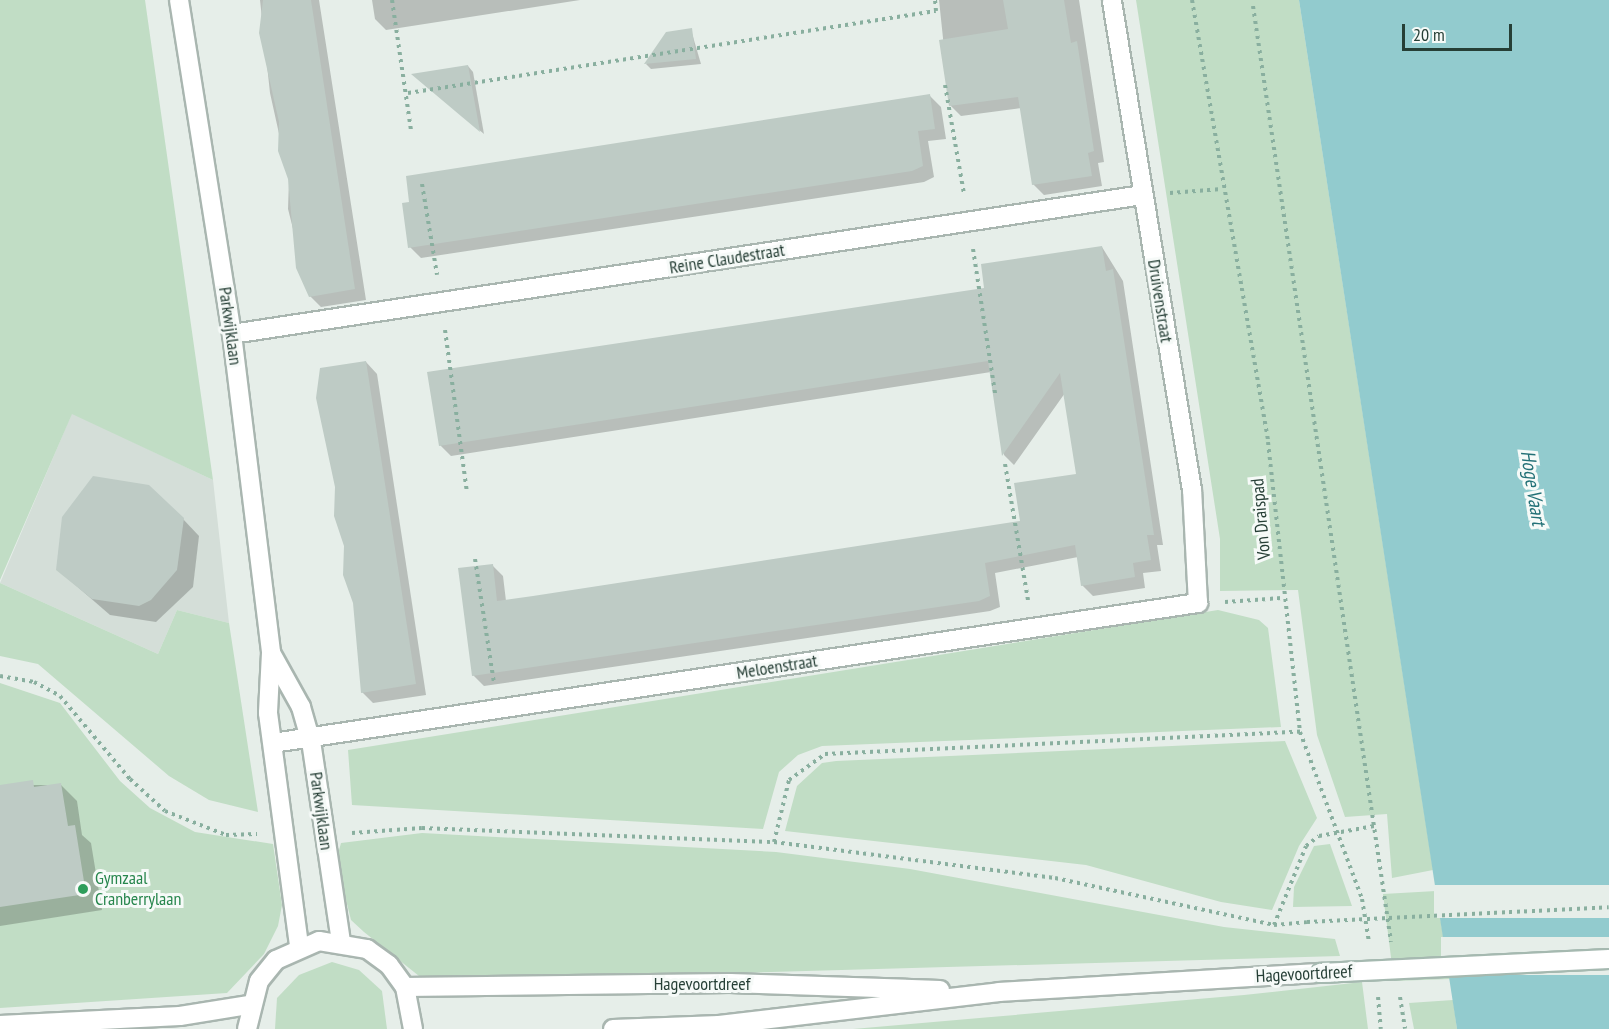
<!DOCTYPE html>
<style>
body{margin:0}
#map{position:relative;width:1609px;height:1029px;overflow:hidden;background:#e6eee9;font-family:"PT Sans Narrow",sans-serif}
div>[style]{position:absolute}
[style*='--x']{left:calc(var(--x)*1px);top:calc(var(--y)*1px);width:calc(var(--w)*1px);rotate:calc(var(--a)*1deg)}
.built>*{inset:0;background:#d4ded8}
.green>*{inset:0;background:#c1ddc5}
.water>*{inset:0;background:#92cbce}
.pier>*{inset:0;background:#e6eee9;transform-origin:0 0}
.shadow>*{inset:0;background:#0003}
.building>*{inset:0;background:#becbc5}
.path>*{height:4px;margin-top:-2px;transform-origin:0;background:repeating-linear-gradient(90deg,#89af9f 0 3px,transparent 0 7.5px)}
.roads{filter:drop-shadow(2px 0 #a9b6b0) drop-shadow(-2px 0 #a9b6b0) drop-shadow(0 2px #a9b6b0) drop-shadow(0 -2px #a9b6b0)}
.minor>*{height:18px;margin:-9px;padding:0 9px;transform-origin:9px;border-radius:9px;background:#fff}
.tertiary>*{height:18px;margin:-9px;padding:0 9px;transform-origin:9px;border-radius:9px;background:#fff}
.secondary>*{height:18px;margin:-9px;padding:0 9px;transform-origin:9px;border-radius:9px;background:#fff}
.path-bridge>*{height:4px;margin-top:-2px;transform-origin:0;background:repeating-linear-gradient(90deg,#89af9f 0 3px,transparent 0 7.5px)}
.bridges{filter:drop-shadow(2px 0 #a5b9b0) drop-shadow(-2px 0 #a5b9b0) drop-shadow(0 2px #a5b9b0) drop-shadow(0 -2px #a5b9b0)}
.secondary-bridge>*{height:18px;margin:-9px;padding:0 9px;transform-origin:9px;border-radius:9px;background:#fff}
.dots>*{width:16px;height:16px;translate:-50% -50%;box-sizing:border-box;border:3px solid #f6faf8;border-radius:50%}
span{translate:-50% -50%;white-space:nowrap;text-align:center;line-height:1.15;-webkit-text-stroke:6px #f6faf8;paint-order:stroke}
.street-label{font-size:18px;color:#263f36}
.leisure-label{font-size:18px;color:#27864d}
.left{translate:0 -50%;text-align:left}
.water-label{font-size:20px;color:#237177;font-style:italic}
.scale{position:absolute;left:1402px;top:24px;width:110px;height:27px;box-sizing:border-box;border:3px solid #263f36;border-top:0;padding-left:8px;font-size:18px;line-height:21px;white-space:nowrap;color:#263f36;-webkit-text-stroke:4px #f6faf8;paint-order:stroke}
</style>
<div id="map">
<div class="built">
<i style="clip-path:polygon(72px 413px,213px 480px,229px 623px,177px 610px,158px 654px,0 583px)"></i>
</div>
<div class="green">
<i style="clip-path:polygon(0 0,145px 0,213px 480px,72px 414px,0 580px)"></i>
<i style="clip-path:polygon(1136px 0,1299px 0,1433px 870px,1392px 878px,1387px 814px,1345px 817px,1317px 735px,1298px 590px,1220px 591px,1220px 539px)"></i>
<i style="clip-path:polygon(0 583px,158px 654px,177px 610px,229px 623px,258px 812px,209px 800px,169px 776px,38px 664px,0 656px)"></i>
<i style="clip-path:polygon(1218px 610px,1259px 620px,1268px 628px,1281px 727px,822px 746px,798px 755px,779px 772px,763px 829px,352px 805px,348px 750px)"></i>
<i style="clip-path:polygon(0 683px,60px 703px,120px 781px,150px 808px,195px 832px,273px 844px,282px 905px,278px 926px,264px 954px,227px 993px,0 1008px)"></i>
<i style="clip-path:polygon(1285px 741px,1317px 818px,1299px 846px,1272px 910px,1221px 902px,1086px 865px,785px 831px,797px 786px,822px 763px,836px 761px)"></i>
<i style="clip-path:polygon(422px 833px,776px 852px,910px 869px,1224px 927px,1335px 939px,1340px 956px,453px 981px,419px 976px,364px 932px,351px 920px,344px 892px,338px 854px,341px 843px)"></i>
<i style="clip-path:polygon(1330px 844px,1352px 906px,1293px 907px,1294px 887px,1314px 846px)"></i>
<i style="clip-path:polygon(1436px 891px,1450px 979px,1394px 981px,1383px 894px)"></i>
<i style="clip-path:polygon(332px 962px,359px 970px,382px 991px,387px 1029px,275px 1029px,277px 998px,299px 975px)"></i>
<i style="clip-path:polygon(1362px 982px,1368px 1029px,853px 1029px,1244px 995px)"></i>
<i style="clip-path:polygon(1453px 1000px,1457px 1029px,1414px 1029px,1409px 1003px)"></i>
</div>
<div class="water">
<i style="clip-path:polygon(1299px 0,1609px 0,1609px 1029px,1457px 1029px)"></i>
</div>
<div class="pier">
<i style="left:1609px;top:885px;width:33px;height:175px;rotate:90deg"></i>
<i style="left:1609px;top:937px;width:38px;height:168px;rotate:90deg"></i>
</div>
<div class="shadow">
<i style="clip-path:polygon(260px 0,319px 0,366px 300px,321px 307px,310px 296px,288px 209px,289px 179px,270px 93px)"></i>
<i style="clip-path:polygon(372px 0,580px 0,386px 30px,375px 19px)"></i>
<i style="clip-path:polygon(939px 0,1079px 0,1104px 162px,1098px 163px,1102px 186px,1044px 195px,1033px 184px,1021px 108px,961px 116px,950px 105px)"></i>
<i style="clip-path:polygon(691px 30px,701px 64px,651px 69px,646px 64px)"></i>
<i style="clip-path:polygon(468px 66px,473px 72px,484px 134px,418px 79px)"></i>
<i style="clip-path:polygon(930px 96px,941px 107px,946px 139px,928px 141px,934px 177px,924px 182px,421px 258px,410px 247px)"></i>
<i style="clip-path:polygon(1102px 247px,1123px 281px,1163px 545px,1157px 545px,1161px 571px,1143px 573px,1145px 588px,1093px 596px,1082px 585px,1078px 557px,995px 573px,1000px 607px,990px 611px,484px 686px,473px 675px,492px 565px,503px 576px,506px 601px,1022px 522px,1078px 475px,1065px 393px,1014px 465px,1004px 455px,991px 372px,451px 456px,440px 445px,986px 289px)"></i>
<i style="clip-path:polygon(366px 362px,377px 374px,426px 695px,373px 703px,362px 692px)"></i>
<i style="clip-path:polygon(183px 519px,199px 536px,193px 587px,156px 622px,110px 615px,57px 569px)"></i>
<i style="clip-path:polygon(12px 785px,61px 785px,77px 801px,82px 835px,91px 843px,102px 910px,0 926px,0 788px)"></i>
</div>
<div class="building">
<i style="clip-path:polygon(263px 0,311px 0,355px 289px,309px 297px,296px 268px,288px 179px,278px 151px,279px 122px,259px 33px)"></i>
<i style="clip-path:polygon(1003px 0,1064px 0,1071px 43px,1077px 41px,1094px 151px,1088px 153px,1092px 176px,1032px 185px,1018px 97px,949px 106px,939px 40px,1008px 29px)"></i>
<i style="clip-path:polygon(692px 28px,696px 59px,644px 64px,666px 32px)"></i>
<i style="clip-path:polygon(468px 65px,480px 132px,411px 74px)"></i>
<i style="clip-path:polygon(930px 94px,935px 129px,918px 131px,923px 166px,912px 171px,408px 248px,402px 203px,409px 202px,406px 176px)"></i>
<i style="clip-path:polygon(1102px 246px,1106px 271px,1113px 269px,1154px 535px,1147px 535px,1151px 560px,1133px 563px,1135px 577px,1081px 586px,1075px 545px,985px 563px,990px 596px,979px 601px,472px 676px,458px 568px,493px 564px,497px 601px,533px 596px,1020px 521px,1014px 483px,1076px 474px,1060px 373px,1002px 456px,988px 361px,439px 446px,427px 372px,984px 288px,981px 264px)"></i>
<i style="clip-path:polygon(366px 361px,416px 684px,361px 693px,353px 603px,343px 575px,344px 546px,334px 516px,335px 487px,316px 398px,320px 368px)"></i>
<i style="clip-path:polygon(93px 476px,149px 485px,184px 518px,177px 570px,151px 600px,139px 606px,92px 599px,56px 570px,62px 517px)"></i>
<i style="clip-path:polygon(33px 780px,34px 787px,61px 783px,68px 826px,75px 825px,86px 894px,0 907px,0 785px)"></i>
</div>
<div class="path">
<i style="--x:392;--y:0;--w:132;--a:81.7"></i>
<i style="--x:1192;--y:0;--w:448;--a:80.2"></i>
<i style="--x:1268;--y:442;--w:292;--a:83.7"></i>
<i style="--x:1300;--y:732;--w:178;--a:69.6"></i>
<i style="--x:1362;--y:899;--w:44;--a:80.8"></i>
<i style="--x:1253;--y:6;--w:946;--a:81.61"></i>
<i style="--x:945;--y:85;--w:111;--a:80.1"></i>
<i style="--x:408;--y:93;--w:534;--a:-8.83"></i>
<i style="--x:936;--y:11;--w:11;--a:-95"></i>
<i style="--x:422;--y:184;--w:92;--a:80.6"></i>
<i style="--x:1170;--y:193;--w:52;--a:-4.4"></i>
<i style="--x:973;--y:249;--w:146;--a:81.3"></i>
<i style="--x:445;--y:330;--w:164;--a:82.3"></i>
<i style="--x:1005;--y:464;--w:138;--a:80.4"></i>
<i style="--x:475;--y:559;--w:125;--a:81.3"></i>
<i style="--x:1225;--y:602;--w:57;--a:-4"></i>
<i style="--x:0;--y:676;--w:35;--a:10"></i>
<i style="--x:34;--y:682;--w:30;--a:28"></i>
<i style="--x:60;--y:696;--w:109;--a:49.9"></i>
<i style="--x:130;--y:779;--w:47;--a:42.4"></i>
<i style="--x:165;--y:811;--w:66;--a:21.5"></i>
<i style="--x:226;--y:835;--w:31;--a:-2"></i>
<i style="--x:352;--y:833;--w:70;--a:-4.1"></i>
<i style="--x:422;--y:828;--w:352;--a:2.3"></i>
<i style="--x:774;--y:842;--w:283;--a:7.3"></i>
<i style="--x:1055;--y:878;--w:224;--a:12.1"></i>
<i style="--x:1274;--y:925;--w:33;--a:-5"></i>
<i style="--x:774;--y:842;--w:64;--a:-76.4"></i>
<i style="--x:789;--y:780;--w:44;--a:-35.8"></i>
<i style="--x:825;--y:754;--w:476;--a:-2.7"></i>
<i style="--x:1274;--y:925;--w:85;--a:-67.9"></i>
<i style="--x:1306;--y:846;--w:16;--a:-38"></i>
<i style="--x:1319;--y:836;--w:56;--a:-10.3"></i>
<i style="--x:1378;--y:997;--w:32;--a:85"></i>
<i style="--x:1400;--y:997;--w:32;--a:81"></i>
</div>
<div class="roads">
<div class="minor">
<i style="--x:232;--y:334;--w:921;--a:-8.68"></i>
<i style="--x:273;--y:743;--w:936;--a:-8.61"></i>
<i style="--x:1198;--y:603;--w:113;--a:-93"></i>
<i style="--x:1192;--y:490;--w:496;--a:-99.3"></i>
</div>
<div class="tertiary">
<i style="--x:179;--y:0;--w:338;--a:81"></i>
<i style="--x:232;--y:334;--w:321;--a:83"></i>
<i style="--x:271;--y:653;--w:60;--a:92.9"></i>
<i style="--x:268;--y:713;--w:235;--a:82.4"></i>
<i style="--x:271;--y:653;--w:62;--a:60.9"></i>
<i style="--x:301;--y:707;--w:35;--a:74"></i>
<i style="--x:311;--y:741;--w:202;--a:81.5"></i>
</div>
<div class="secondary">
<i style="--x:405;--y:987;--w:325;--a:-0.7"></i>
<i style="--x:730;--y:983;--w:210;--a:1.9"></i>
<i style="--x:0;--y:1025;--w:180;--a:-2.9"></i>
<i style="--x:180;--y:1016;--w:70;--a:-9.1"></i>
<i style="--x:247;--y:1029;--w:49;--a:-76"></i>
<i style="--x:259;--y:981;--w:27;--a:-51"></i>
<i style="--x:276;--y:960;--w:47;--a:-23.8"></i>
<i style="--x:319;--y:941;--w:49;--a:9.5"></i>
<i style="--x:367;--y:949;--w:27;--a:36"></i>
<i style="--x:389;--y:965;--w:27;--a:54"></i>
<i style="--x:405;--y:987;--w:43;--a:79.2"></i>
<i style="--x:613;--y:1029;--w:106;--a:-2.2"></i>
<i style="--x:719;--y:1025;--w:282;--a:-6.7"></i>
<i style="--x:999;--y:992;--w:323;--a:-3.4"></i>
</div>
</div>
<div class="path-bridge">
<i style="--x:1307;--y:922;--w:302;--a:-2.8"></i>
</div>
<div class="bridges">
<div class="secondary-bridge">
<i style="--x:1321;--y:973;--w:288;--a:-2.8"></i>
</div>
</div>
<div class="dots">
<i style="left:83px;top:889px;background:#2e9e5b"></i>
</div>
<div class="street-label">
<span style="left:727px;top:259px;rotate:-9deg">Reine Claudestraat</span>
<span style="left:1160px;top:301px;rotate:81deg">Druivenstraat</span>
<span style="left:230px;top:326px;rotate:82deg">Parkwijklaan</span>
<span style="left:1261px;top:519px;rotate:-95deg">Von Draispad</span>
<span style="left:777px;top:667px;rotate:-9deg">Meloenstraat</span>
<span style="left:321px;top:811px;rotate:82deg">Parkwijklaan</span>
<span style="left:1304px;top:974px;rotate:-3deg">Hagevoortdreef</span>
<span style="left:702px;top:984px">Hagevoortdreef</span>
</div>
<div class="leisure-label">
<span class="left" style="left:95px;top:889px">Gymzaal<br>Cranberrylaan</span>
</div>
<div class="water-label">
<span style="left:1533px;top:488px;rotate:81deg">Hoge Vaart</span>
</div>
<div class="scale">20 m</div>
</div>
